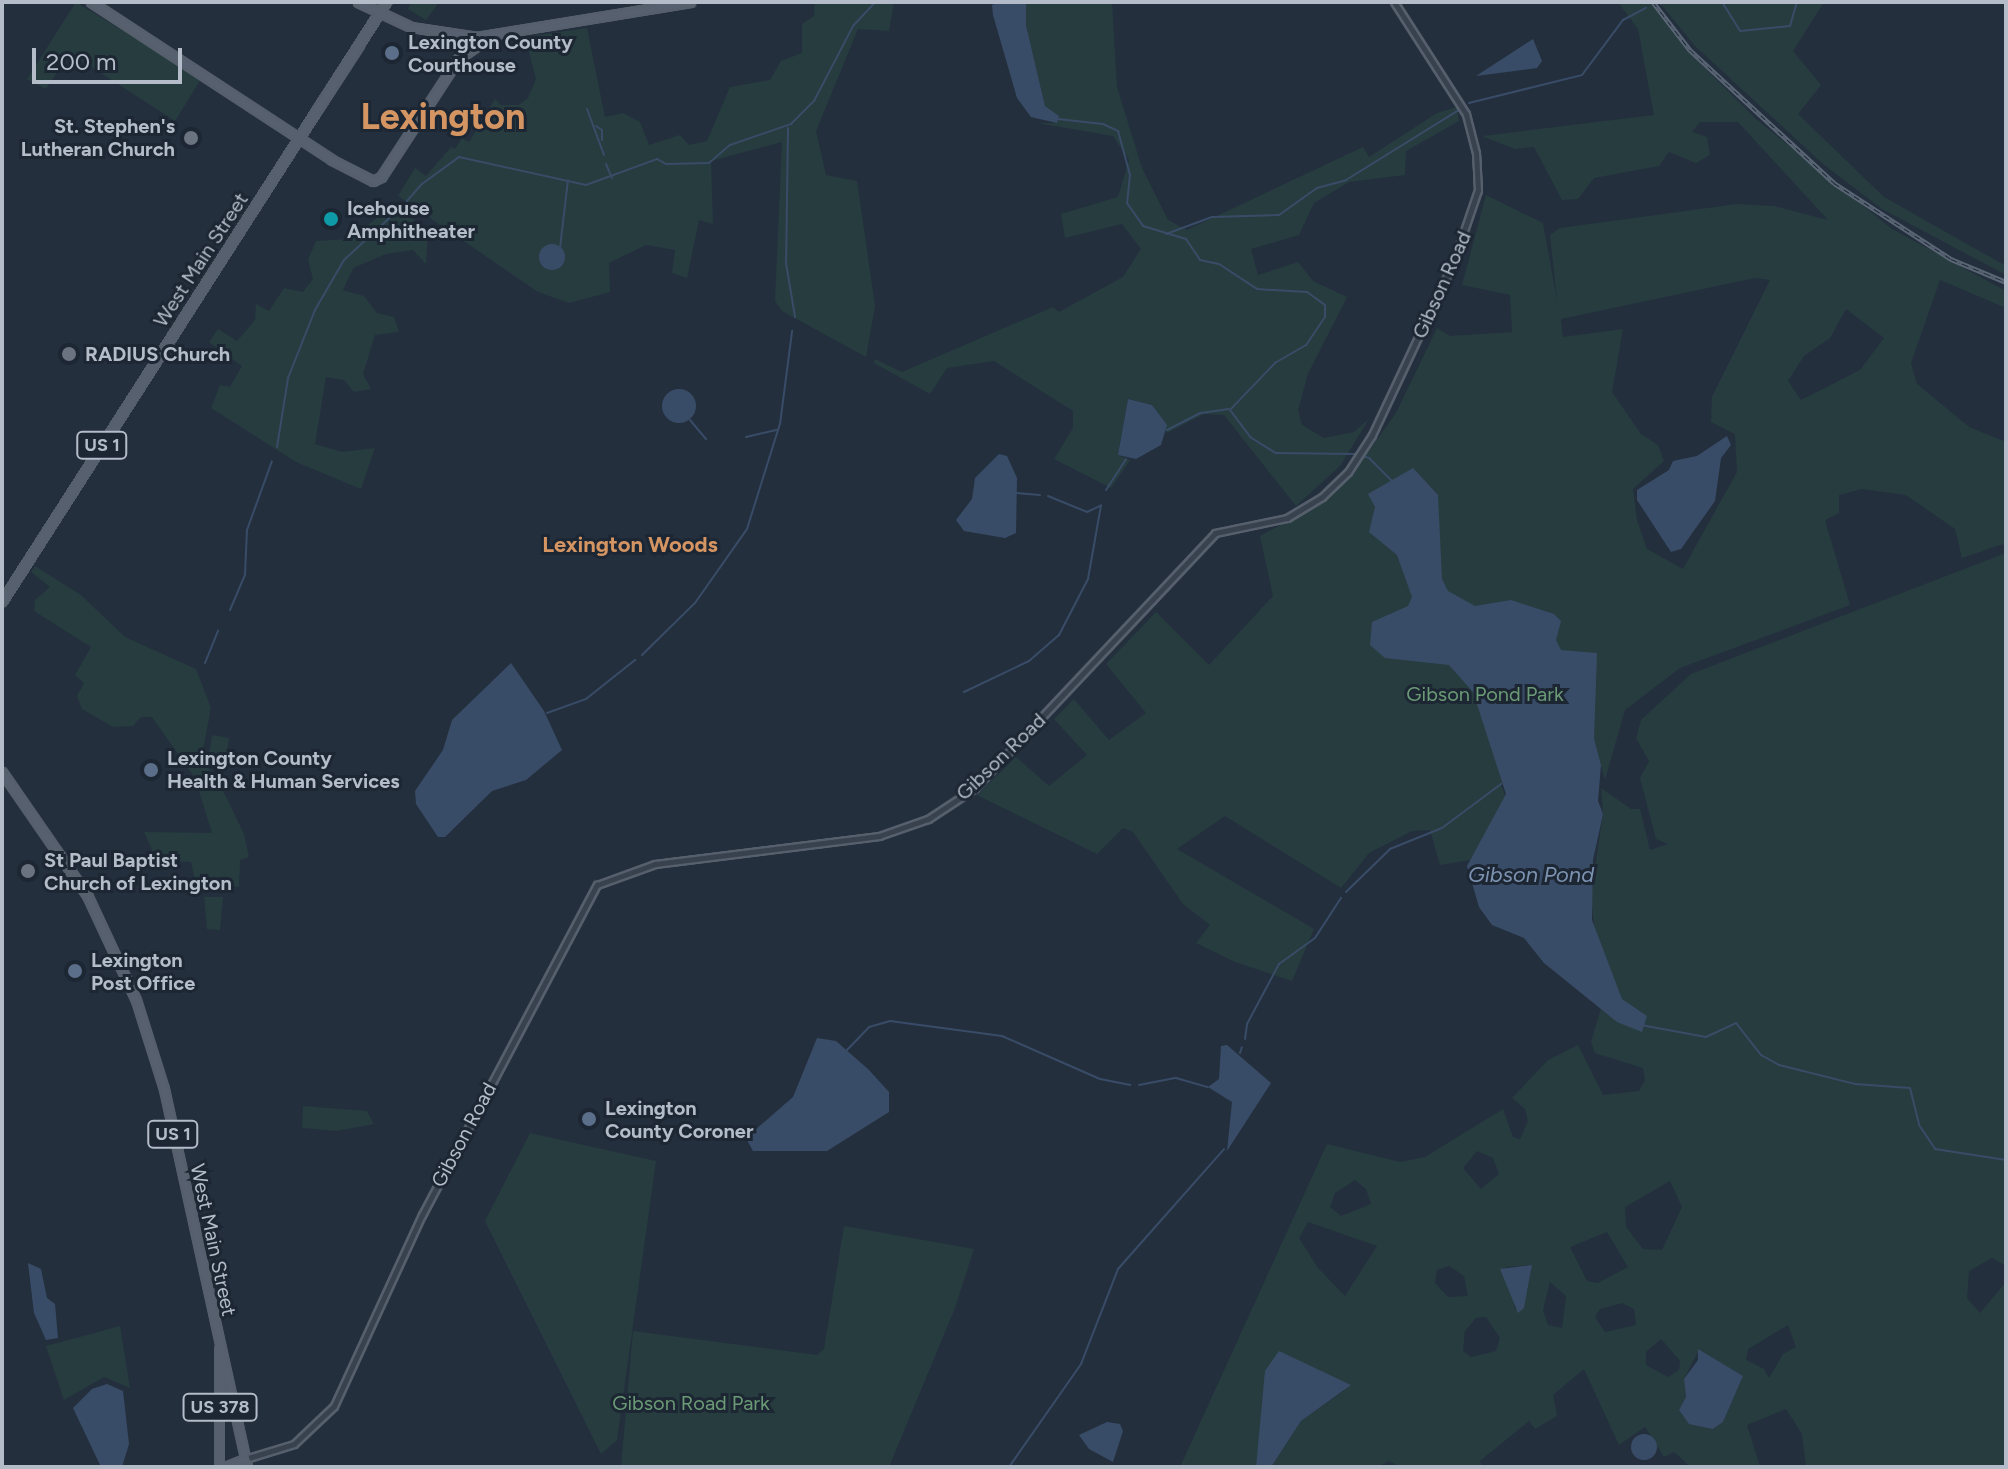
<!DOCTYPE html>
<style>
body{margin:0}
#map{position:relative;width:2008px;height:1469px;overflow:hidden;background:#242f3e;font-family:Figtree,sans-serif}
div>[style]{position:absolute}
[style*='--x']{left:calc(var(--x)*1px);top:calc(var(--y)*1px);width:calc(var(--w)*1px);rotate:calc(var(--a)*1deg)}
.green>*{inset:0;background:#263c3f}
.water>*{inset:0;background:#394c67}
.round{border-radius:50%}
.stream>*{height:2px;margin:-1px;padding:0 1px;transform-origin:1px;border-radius:1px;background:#394c67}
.roads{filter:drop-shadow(2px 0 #565f6c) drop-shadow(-2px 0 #565f6c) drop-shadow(0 2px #565f6c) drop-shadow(0 -2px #565f6c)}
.minor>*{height:5px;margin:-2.5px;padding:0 2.5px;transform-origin:2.5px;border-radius:2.5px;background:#38414e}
.major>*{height:7px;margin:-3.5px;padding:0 3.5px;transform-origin:3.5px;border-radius:3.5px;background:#56606e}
.rail>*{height:5px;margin-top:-2.5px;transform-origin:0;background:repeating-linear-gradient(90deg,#1d2633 0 6px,#5a6575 0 12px);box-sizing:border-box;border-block:2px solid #5a6575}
.dots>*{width:22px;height:22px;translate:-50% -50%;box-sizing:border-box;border:4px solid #1d2633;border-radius:50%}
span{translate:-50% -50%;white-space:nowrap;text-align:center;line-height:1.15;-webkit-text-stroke:6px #1d2633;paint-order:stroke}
.shield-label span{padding:2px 6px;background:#1d2633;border:2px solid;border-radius:6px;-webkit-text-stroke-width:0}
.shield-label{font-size:18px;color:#b4bcc9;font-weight:700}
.poi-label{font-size:20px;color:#b4bcc9;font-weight:700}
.left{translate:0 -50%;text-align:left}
.right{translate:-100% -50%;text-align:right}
.street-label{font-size:20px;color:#b4bcc9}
.park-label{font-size:20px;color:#6b9a76}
.neighbourhood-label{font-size:22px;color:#d59563;font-weight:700}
.water-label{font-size:22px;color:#7c92b1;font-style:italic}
.town-label{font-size:36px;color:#d59563;font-weight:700}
.frame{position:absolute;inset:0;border:4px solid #b4bcc9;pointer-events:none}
.scale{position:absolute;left:32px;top:48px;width:150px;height:36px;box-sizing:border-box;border:4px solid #b4bcc9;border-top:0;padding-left:10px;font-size:24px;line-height:28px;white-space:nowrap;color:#b4bcc9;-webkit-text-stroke:6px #1d2633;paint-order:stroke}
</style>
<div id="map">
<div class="green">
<i style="clip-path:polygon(76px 2px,201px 79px,175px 121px,70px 53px,46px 89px,27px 79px)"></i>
<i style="clip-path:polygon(411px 2px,436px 2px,437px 5px,426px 20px,408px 9px)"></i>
<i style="clip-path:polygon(815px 2px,894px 2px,889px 31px,858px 29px,816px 131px,826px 175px,857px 181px,875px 306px,866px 357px,782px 311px,775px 301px,782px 142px,711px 161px,713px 224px,699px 220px,687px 278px,672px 273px,675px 250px,646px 245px,609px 263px,610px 292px,569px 303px,538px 292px,398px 196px,415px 168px,426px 176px,451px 147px,455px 149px,462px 138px,469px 142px,495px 99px,501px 105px,519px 105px,528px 98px,536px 79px,525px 37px,587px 28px,605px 117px,623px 113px,640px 122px,649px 145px,680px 135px,689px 145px,707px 141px,730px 87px,770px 80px,781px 61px,802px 53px,802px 24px,814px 16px)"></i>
<i style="clip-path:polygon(1026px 2px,1112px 2px,1117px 87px,1142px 168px,1168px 220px,1187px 230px,1363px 147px,1369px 157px,1437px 113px,1457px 107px,1459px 121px,1406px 151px,1405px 175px,1349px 182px,1314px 203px,1299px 235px,1251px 249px,1258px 275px,1298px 262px,1313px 281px,1347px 297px,1308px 374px,1298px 410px,1302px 425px,1324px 438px,1354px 432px,1369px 419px,1340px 466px,1296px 506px,1224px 415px,1204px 414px,1167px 433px,1152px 405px,1128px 399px,1118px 455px,1130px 460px,1111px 488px,1054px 459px,1073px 428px,1073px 411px,994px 361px,947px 368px,930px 394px,874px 363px,875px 359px,902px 372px,1053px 307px,1059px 312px,1123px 277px,1141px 249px,1122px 224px,1065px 238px,1061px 214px,1118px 197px,1129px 160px,1113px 136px,1037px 123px,1056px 123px,1045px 106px,1026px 25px)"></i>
<i style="clip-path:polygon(evenodd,1618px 2px,1649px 2px,1688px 51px,1756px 119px,1892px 229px,2006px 291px,2006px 308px,1940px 280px,1911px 363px,1917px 384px,1969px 427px,2006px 442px,2006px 543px,1962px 558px,1955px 529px,1906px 495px,1862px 489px,1839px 495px,1839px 513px,1825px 520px,1850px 605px,1680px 668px,1625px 710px,1605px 780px,1593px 739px,1501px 784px,1506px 798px,1470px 860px,1440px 865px,1430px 830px,1412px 831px,1369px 853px,1341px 888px,1225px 816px,1177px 849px,1314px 929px,1292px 981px,1235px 962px,1196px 943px,1210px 925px,1183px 904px,1133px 832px,1123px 828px,1097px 854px,977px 795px,1016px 757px,1049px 786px,1087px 755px,1054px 719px,1074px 699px,1109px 740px,1146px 713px,1106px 664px,1156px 612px,1209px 665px,1273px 596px,1260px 536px,1314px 507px,1352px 474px,1396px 413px,1437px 328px,1450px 336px,1512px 332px,1510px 295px,1462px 285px,1486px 195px,1543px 223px,1557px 300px,1550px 235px,1560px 228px,1737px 204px,1774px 206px,1828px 220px,1738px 122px,1700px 122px,1692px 132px,1707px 137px,1710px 155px,1696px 163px,1669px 152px,1659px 166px,1594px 178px,1578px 199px,1562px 200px,1534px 147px,1515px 149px,1482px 136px,1654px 115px,1638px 29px,1618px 2px,1755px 278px,1770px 280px,1712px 397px,1711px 422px,1735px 434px,1737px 472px,1683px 569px,1647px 549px,1637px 520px,1633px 489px,1664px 461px,1658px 445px,1641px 434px,1612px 392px,1623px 329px,1563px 337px,1561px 319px,1755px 278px,1618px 2px,1846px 309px,1884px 338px,1860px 370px,1801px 400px,1788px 381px,1804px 356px,1830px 338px,1846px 309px)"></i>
<i style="clip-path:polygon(1659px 2px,1824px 2px,1793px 51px,1821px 85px,1798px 114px,1884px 197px,2006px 266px,2006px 275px,1882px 209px,1823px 164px,1695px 46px)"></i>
<i style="clip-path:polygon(392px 206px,428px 229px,426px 264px,413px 250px,386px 254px,353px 268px,343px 290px,364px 296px,377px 313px,394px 317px,399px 332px,375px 335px,363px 374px,371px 389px,354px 392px,344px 380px,326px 377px,315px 444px,342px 452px,375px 448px,361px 489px,296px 462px,211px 408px,220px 385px,230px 387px,242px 366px,209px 342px,218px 329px,237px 341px,255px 320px,256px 304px,269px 311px,284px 288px,303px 292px,313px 279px,308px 260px,316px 241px,350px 239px)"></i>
<i style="clip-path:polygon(evenodd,2006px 553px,2006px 1266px,1992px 1258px,1969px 1271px,1967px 1298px,1980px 1313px,2006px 1282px,2006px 1467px,1806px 1467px,1802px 1434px,1786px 1409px,1747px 1425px,1760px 1467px,1691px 1467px,1674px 1452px,1664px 1457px,1645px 1427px,1619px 1445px,1584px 1369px,1553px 1395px,1557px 1416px,1535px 1429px,1529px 1421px,1480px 1461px,1482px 1467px,1400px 1467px,1389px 1461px,1378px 1467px,1271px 1467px,1301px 1421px,1345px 1390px,1264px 1408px,1256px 1467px,1180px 1467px,1327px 1144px,1400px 1162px,1425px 1157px,1503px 1109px,1513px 1137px,1520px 1139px,1528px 1121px,1525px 1109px,1512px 1098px,1548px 1060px,1578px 1045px,1603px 1095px,1639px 1091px,1645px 1080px,1643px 1068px,1595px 1053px,1591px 1042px,1602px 1005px,1544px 963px,1524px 937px,1595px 934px,1591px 895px,1603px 814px,1601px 788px,1631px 809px,1640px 809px,1650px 850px,1668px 844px,1656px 839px,1640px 778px,1649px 761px,1636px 738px,1641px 720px,1691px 674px,2006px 553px,1477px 1151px,1493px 1158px,1499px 1174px,1481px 1189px,1463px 1168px,1477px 1151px,2006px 553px,1355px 1180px,1366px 1189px,1371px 1204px,1341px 1216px,1330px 1207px,1335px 1193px,1355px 1180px,2006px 553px,1670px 1181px,1682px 1207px,1662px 1250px,1643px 1249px,1626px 1227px,1625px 1207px,1670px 1181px,2006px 553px,1308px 1222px,1377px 1246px,1345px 1296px,1318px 1268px,1299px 1238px,1308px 1222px,2006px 553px,1607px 1232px,1628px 1267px,1598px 1283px,1587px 1281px,1570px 1247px,1607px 1232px,2006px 553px,1532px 1265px,1524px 1308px,1515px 1309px,1506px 1267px,1532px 1265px,2006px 553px,1449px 1266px,1464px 1276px,1468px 1296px,1448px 1297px,1435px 1283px,1437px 1270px,1449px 1266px,2006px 553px,1550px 1282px,1566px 1296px,1562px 1328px,1548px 1325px,1543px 1310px,1550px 1282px,2006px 553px,1622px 1303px,1634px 1309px,1636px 1325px,1605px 1332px,1595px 1317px,1600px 1309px,1622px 1303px,2006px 553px,1486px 1317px,1500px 1338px,1496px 1351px,1471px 1357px,1463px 1351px,1465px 1331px,1476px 1318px,1486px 1317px,2006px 553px,1788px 1325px,1796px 1347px,1783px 1354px,1769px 1378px,1764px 1369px,1746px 1360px,1748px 1349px,1788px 1325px,2006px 553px,1661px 1339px,1680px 1361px,1679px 1370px,1668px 1377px,1646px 1365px,1646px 1352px,1661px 1339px,2006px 553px,1699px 1350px,1743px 1376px,1723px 1422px,1713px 1429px,1679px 1410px,1686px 1397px,1684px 1379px,1699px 1350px)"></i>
<i style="clip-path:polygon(35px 566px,81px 595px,125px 637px,196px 669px,211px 708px,201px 760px,217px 778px,244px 834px,249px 857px,240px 860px,239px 887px,196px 884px,191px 862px,157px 861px,144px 832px,212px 833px,195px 778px,152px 717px,141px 717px,133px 726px,113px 727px,82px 709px,77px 696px,84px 683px,75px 675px,91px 647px,34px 611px,35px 600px,50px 587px,31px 572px)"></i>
<i style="clip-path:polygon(212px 735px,229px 738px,226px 757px,218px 756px,216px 764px,208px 763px)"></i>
<i style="clip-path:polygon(204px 897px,223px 897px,220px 930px,207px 929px)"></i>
<i style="clip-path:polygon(303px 1106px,367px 1111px,374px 1124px,337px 1131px,302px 1128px)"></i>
<i style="clip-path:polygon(530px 1133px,656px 1161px,617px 1440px,601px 1454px,485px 1221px)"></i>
<i style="clip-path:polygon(844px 1226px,974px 1249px,955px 1308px,889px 1467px,621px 1467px,633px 1331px,817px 1355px,824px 1349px)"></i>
<i style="clip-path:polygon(120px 1326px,130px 1388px,104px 1377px,64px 1400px,46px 1346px)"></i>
</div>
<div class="water">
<i style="clip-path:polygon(999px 2px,1026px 2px,1026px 25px,1045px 106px,1059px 116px,1057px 123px,1031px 117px,1017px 98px,993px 15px,992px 5px)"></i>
<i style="clip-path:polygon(1533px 39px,1542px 61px,1537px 68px,1476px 76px)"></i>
<i class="round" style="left:539px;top:244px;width:26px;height:26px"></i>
<i class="round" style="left:662px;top:389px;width:34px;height:34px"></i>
<i style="clip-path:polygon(1128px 399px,1152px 405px,1167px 425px,1161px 445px,1136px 459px,1118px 455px)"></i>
<i style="clip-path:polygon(1727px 436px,1731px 445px,1721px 458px,1715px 501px,1681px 549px,1671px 552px,1637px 500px,1637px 490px,1669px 470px,1673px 461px,1697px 456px)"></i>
<i style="clip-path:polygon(999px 454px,1007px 456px,1017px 478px,1016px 533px,1005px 538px,964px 531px,956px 520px,972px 499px,975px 478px)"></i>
<i style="clip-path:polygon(1413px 468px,1438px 495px,1442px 579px,1448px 591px,1475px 606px,1511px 600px,1554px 614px,1561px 621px,1556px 640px,1561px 650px,1597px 653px,1594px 739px,1601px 765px,1598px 801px,1603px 814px,1593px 860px,1592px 920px,1622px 999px,1647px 1016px,1642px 1032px,1617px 1022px,1544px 963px,1524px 938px,1492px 925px,1479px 907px,1467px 866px,1506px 794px,1473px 692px,1449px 665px,1385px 658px,1370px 645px,1372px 622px,1408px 606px,1412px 597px,1397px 555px,1369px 532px,1375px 507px,1368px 494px)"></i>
<i style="clip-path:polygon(511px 663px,544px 711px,562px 750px,526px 780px,492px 791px,445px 837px,438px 837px,416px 804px,415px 791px,443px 750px,452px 720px)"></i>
<i style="clip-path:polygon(817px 1038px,836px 1041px,868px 1069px,889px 1092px,889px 1112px,827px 1151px,753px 1151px,746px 1138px,793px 1097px)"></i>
<i style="clip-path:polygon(1227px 1045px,1271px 1083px,1227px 1151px,1232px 1102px,1208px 1087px,1219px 1079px,1221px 1046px)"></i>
<i style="clip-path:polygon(28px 1263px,41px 1269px,47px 1298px,55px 1304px,58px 1338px,46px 1340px,34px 1313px)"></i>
<i style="clip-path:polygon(1532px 1265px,1524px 1308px,1518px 1313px,1500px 1269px)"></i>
<i style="clip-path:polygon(1698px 1349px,1743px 1376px,1723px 1422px,1713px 1429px,1689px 1424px,1679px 1410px,1686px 1397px,1684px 1379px,1698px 1360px)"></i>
<i style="clip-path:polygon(1279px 1351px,1351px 1385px,1301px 1421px,1271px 1467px,1256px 1467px,1265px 1371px)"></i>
<i style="clip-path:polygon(107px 1384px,123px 1391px,129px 1444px,122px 1467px,101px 1467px,73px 1408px,92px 1389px)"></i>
<i style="clip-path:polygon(1107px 1422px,1120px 1424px,1123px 1431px,1113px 1462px,1089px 1449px,1079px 1435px)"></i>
<i class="round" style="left:1631px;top:1434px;width:26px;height:26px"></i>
</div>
<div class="stream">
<i style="--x:1722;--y:2;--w:34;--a:58"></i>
<i style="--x:1740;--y:31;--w:50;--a:-5.7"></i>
<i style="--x:1790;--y:26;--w:25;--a:-74"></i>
<i style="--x:1661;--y:4;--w:4;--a:-34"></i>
<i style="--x:1469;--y:103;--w:116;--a:-13.9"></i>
<i style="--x:1582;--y:75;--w:69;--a:-53.3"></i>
<i style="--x:1623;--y:20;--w:26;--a:-28"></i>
<i style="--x:587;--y:109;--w:49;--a:69.7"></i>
<i style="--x:1058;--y:119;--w:45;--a:6.3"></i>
<i style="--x:1103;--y:124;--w:17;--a:25"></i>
<i style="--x:1118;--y:131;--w:46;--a:74.7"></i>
<i style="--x:1130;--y:175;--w:28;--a:96"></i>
<i style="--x:1127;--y:203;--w:28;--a:55"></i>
<i style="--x:1143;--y:226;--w:45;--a:16.8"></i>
<i style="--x:1186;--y:239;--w:25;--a:56"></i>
<i style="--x:1200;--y:260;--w:19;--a:12"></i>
<i style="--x:1219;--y:264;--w:45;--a:33.3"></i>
<i style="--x:1257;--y:289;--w:50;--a:3.4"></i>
<i style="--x:1307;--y:292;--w:22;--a:36"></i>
<i style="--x:1325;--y:305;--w:12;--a:90"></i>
<i style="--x:1325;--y:317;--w:34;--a:124"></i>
<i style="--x:1306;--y:345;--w:34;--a:150"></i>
<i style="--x:1276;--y:362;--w:65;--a:133.8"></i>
<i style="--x:596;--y:126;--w:7;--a:34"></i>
<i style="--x:602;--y:130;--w:10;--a:90"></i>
<i style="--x:788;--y:128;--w:135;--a:90.8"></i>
<i style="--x:786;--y:263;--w:55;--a:80.5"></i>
<i style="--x:606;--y:164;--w:15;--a:67"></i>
<i style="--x:407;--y:201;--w:23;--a:-49"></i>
<i style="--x:422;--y:184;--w:46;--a:-36.1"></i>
<i style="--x:459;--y:157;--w:130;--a:12.4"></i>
<i style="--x:586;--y:185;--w:76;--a:-20.1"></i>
<i style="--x:657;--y:159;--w:10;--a:29"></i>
<i style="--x:666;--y:164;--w:43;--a:-1.3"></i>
<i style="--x:709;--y:163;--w:28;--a:-41"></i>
<i style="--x:730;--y:145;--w:65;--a:-19"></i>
<i style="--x:791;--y:124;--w:33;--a:-45"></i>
<i style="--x:814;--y:101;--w:85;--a:-62.5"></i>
<i style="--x:853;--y:26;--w:33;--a:-47"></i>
<i style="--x:1166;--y:234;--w:49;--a:-20.3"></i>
<i style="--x:1212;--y:217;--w:67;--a:-1.7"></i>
<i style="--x:1279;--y:215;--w:47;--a:-35.4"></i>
<i style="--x:1317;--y:188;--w:30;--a:-15"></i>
<i style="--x:1346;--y:180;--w:133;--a:-31.8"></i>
<i style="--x:560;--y:248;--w:68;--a:-83.3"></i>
<i style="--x:1230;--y:410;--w:34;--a:53"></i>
<i style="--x:1250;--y:437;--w:31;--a:32"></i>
<i style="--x:1276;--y:453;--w:80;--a:0.7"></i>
<i style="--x:1356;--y:454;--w:14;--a:17"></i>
<i style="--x:1369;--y:458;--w:33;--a:45"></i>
<i style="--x:690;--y:420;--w:25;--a:50"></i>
<i style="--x:1167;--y:430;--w:38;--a:-27"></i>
<i style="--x:1201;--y:413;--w:28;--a:-8"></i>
<i style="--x:746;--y:437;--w:31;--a:-13"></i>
<i style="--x:277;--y:447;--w:70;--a:-80.9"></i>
<i style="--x:288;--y:378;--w:73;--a:-68.3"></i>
<i style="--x:315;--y:310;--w:58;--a:-59.9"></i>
<i style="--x:344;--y:260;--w:71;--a:-42.7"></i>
<i style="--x:1106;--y:490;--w:37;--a:-57"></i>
<i style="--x:1016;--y:493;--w:24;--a:5"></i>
<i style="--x:1048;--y:496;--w:42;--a:22.3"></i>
<i style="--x:1087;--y:512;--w:14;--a:-25"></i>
<i style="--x:230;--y:610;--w:38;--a:-67"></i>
<i style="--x:245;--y:575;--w:45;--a:-87.5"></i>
<i style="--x:247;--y:530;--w:73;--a:-70.1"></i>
<i style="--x:642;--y:655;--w:74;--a:-44.5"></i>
<i style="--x:695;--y:603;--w:90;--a:-54.9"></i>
<i style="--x:747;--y:529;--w:110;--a:-72.6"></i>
<i style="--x:780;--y:424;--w:94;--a:-82.6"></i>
<i style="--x:205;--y:663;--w:35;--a:-68"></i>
<i style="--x:964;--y:692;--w:72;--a:-25.5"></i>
<i style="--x:1029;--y:661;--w:40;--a:-41"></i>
<i style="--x:1059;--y:635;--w:63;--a:-62.6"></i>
<i style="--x:1088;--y:579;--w:75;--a:-80"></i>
<i style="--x:547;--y:713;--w:41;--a:-19.7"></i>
<i style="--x:586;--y:699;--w:63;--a:-38.5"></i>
<i style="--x:1346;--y:892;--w:62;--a:-44.3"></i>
<i style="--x:1390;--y:849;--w:56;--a:-22"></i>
<i style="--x:1442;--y:828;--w:74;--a:-36.7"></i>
<i style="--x:1641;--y:1025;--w:66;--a:10.5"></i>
<i style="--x:1706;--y:1037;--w:33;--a:-25"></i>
<i style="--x:1736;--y:1023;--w:41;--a:52"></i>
<i style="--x:1761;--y:1055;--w:21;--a:29"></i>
<i style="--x:1779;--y:1065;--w:78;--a:14"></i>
<i style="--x:1855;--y:1084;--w:55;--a:4.2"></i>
<i style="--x:1910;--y:1088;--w:38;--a:76"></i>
<i style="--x:1919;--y:1125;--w:29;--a:56"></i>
<i style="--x:1935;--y:1149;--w:72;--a:8.8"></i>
<i style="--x:1245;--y:1039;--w:15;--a:-82"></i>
<i style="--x:1247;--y:1024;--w:68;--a:-61.9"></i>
<i style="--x:1279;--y:964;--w:44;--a:-35.8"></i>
<i style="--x:1315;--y:938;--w:48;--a:-57"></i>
<i style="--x:847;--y:1050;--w:32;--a:-46"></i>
<i style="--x:869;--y:1027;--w:22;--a:-16"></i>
<i style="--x:890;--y:1021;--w:113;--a:7.6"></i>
<i style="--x:1002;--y:1036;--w:107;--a:23.7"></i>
<i style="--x:1100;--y:1079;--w:31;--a:11"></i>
<i style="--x:1240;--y:1053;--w:6;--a:-72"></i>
<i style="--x:1139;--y:1085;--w:38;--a:-11"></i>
<i style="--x:1176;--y:1078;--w:33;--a:16"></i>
<i style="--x:1009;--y:1467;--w:126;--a:-55"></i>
<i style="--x:1081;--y:1364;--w:102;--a:-68.7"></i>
<i style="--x:1118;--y:1269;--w:160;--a:-48.5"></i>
</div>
<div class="roads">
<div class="minor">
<i style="--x:245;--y:1459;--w:51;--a:-17"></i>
<i style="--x:294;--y:1444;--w:55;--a:-43.5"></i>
<i style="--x:334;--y:1406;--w:210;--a:-65.3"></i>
<i style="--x:422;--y:1215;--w:374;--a:-62.1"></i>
<i style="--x:597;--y:885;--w:62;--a:-19.9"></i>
<i style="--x:655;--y:864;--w:226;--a:-7.1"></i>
<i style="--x:879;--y:836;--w:52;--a:-19.1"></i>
<i style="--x:928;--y:819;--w:56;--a:-33.4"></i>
<i style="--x:975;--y:788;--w:350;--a:-46.7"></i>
<i style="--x:1215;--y:533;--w:74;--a:-11.8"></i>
<i style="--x:1287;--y:518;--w:41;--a:-31"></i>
<i style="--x:1322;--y:497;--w:36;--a:-44"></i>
<i style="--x:1348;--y:472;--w:44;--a:-57"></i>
<i style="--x:1372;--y:435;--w:190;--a:-64.8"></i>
<i style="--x:1453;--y:263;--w:77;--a:-71.1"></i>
<i style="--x:1478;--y:190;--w:37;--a:-93"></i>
<i style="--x:1476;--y:153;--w:40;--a:-104.4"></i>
<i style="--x:1466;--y:114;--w:133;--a:-122.7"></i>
</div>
<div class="major">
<i style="--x:91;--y:2;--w:288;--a:33.2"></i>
<i style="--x:332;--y:160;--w:46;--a:27.1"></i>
<i style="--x:373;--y:181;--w:9;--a:-27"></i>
<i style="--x:381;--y:177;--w:141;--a:-56.9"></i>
<i style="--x:458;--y:59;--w:38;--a:-35"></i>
<i style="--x:358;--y:2;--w:59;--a:25.3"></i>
<i style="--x:411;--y:27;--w:67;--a:8.6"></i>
<i style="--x:477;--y:37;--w:216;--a:-9.3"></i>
<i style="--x:316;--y:111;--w:79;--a:-56.9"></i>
<i style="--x:2;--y:601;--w:712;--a:-57.34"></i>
<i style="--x:2;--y:772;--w:150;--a:55.4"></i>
<i style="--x:87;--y:895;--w:116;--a:65"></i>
<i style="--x:136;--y:1000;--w:93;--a:72.5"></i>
<i style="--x:164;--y:1089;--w:387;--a:77.6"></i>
<i style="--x:219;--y:1467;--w:118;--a:-90"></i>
<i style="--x:225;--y:1467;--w:22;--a:-22"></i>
</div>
</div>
<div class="rail">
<i style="--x:1653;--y:2;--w:61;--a:52.4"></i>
<i style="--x:1690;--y:50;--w:196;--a:42.7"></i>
<i style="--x:1834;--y:183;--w:140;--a:33"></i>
<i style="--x:1951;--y:259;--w:60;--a:22.7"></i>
</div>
<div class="dots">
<i style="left:392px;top:53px;background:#5c6f8a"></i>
<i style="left:191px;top:138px;background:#6b7280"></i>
<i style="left:331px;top:219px;background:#0f9aa8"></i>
<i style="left:69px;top:354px;background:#6b7280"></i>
<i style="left:151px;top:770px;background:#5c6f8a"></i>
<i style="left:28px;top:871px;background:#6b7280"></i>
<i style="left:75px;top:971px;background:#5c6f8a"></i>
<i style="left:589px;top:1119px;background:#5c6f8a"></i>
</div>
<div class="shield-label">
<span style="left:102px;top:445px">US 1</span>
<span style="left:173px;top:1134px">US 1</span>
<span style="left:220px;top:1407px">US 378</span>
</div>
<div class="poi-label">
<span class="left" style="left:408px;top:54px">Lexington County<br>Courthouse</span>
<span class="right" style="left:175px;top:138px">St. Stephen's<br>Lutheran Church</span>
<span class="left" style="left:347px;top:220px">Icehouse<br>Amphitheater</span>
<span class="left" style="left:85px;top:354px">RADIUS Church</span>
<span class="left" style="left:167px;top:770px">Lexington County<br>Health &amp; Human Services</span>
<span class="left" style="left:44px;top:872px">St Paul Baptist<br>Church of Lexington</span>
<span class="left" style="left:91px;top:972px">Lexington<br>Post Office</span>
<span class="left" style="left:605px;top:1120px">Lexington<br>County Coroner</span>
</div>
<div class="street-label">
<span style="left:201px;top:260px;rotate:-57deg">West Main Street</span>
<span style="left:1442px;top:285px;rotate:-66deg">Gibson Road</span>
<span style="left:1001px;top:757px;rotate:-44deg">Gibson Road</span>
<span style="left:464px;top:1135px;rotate:-62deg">Gibson Road</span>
<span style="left:213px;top:1240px;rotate:78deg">West Main Street</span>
</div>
<div class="park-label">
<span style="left:1485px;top:694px">Gibson Pond Park</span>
<span style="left:691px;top:1403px">Gibson Road Park</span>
</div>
<div class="neighbourhood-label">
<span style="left:630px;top:545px">Lexington Woods</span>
</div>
<div class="water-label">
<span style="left:1531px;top:875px">Gibson Pond</span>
</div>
<div class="town-label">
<span style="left:443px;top:117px">Lexington</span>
</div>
<div class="frame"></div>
<div class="scale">200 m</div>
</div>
